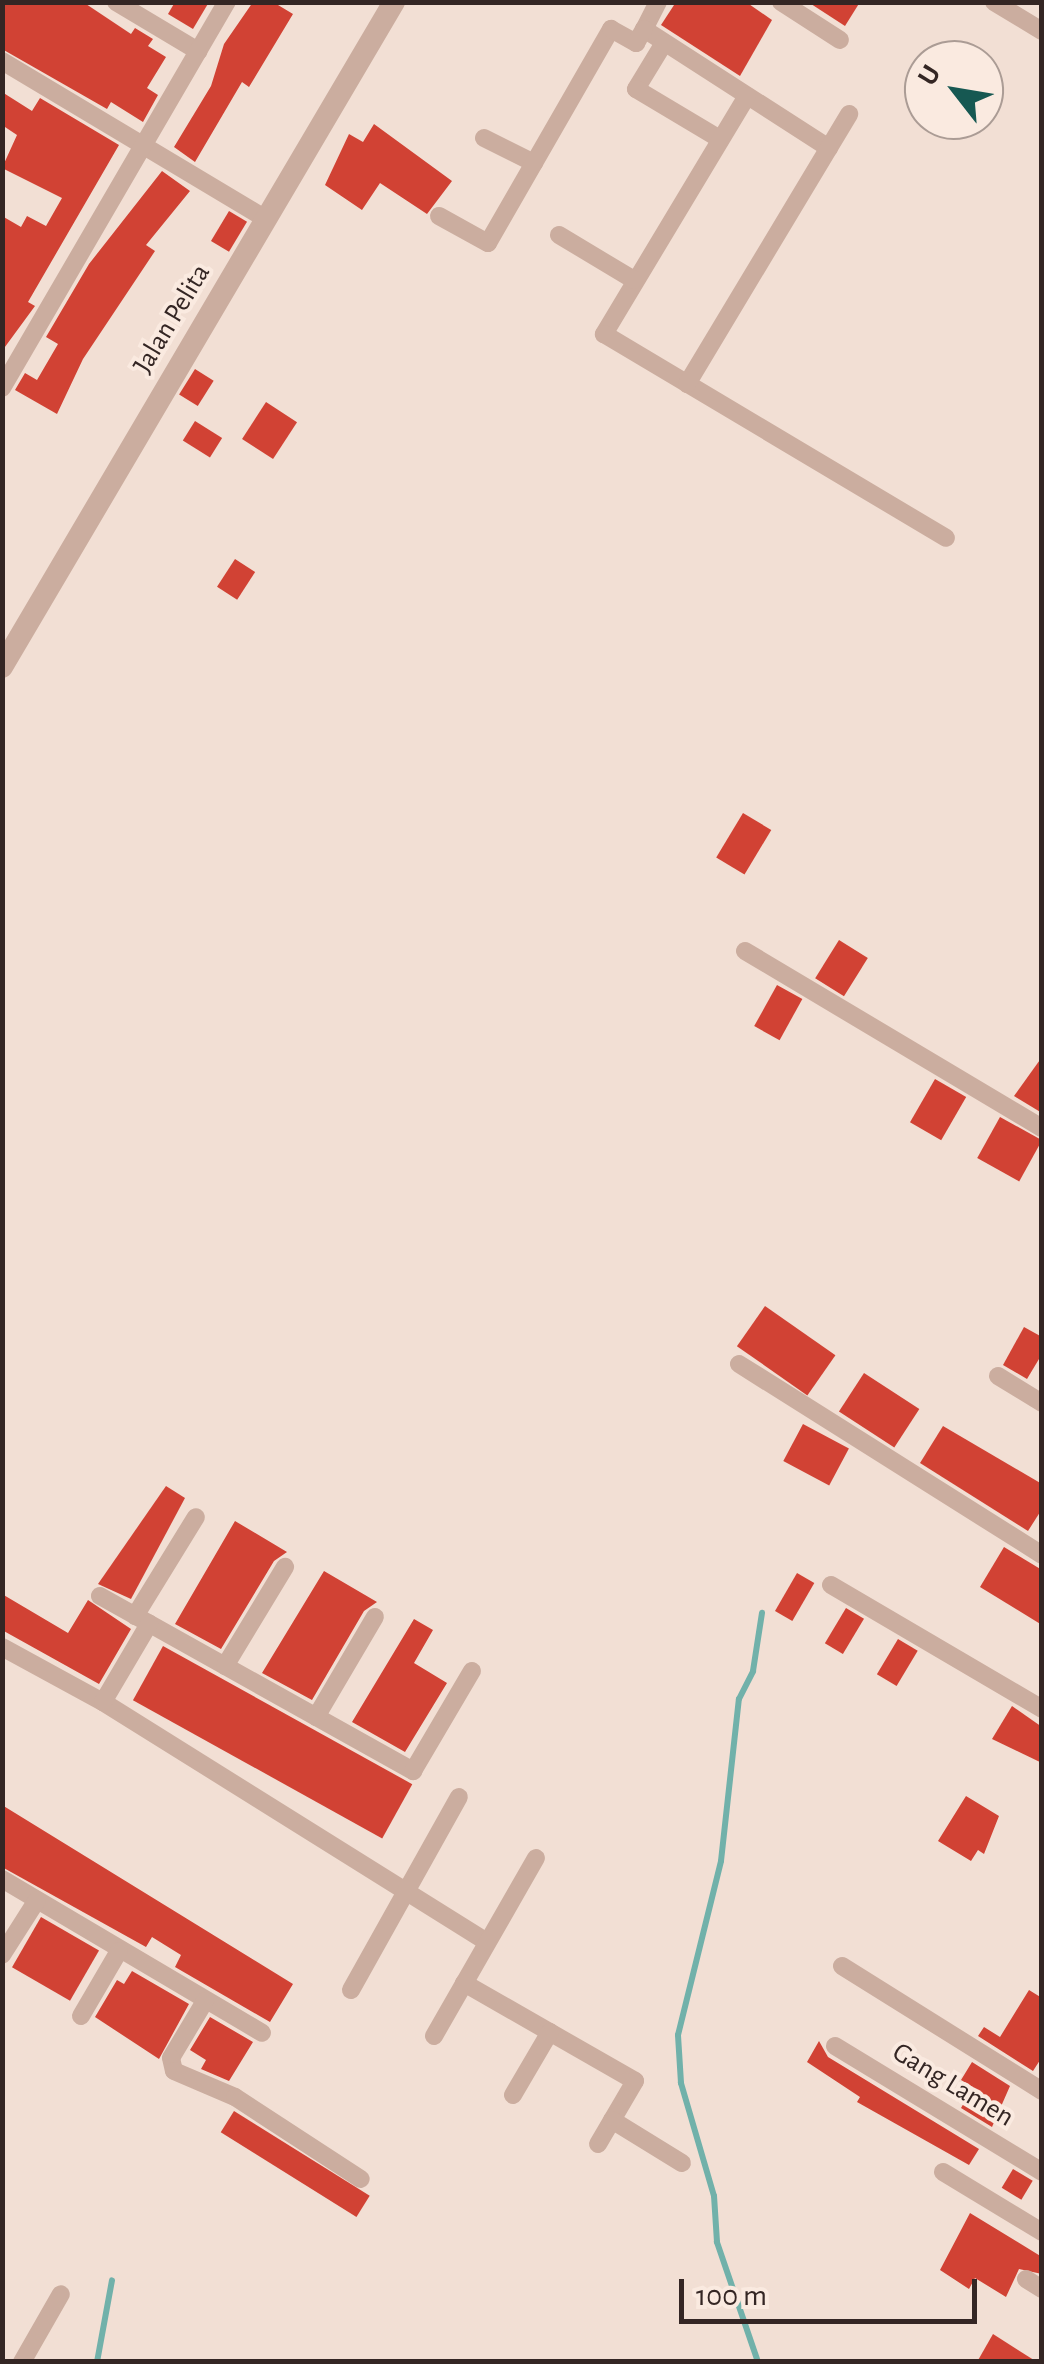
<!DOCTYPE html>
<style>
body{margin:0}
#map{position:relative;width:1044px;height:2364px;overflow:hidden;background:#f2dfd4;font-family:"Alegreya Sans",sans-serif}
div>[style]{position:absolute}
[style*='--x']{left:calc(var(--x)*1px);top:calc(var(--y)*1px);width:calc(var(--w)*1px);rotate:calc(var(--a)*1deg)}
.stream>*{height:6px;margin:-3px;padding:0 3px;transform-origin:3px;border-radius:3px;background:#71b1aa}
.building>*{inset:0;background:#d14234;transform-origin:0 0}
.minor>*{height:18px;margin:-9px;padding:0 9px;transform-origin:9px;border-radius:9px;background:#cbad9f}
.tertiary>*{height:22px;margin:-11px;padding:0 11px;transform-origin:11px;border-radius:11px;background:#cbad9f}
span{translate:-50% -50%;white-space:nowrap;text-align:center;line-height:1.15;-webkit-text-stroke:8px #faeae0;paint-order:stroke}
.street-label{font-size:28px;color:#342624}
.frame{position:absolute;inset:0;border:5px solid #342624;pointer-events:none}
.north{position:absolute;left:904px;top:40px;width:100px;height:100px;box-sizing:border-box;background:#faeae0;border:2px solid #ab9c95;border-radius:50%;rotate:301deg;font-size:28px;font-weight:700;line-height:40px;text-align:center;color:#342624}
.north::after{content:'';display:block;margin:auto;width:35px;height:45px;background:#165852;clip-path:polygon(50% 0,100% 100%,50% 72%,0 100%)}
.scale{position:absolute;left:679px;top:2279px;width:298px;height:45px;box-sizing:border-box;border:5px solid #342624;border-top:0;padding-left:12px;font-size:30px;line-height:35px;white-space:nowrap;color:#342624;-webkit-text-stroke:8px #faeae0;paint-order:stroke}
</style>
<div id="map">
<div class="stream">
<i style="--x:97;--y:2362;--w:83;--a:-79.6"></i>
<i style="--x:758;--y:2362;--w:127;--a:-108.9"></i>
<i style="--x:717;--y:2242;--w:46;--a:-93.7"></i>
<i style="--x:714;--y:2196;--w:118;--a:-106.3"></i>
<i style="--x:681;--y:2083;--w:48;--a:-93.6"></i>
<i style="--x:678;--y:2035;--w:179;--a:-76.1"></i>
<i style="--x:721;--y:1861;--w:163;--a:-83.7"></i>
<i style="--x:739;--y:1699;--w:31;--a:-63"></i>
<i style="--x:753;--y:1671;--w:59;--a:-81.2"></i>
</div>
<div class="building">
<i style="clip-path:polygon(2px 2px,83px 2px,131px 34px,135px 28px,153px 39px,148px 46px,166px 57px,147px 88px,158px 95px,143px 122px,111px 102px,107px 109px,2px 49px)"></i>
<i style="clip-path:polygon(175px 2px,209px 2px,193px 29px,168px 14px)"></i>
<i style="clip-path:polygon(253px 2px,273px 2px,293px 14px,249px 87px,242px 82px,195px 162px,174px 147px,211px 86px,224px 44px)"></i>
<i style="clip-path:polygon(676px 2px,746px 2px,772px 20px,740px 76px,661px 25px)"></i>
<i style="clip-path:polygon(808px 2px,860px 2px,845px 26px)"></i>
<i style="clip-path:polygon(2px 92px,32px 111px,40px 98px,119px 145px,28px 302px,35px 306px,2px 351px,2px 216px,21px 227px,27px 216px,46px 226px,62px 198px,2px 168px,17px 135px,2px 125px)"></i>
<i style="clip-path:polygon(374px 124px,452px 181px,427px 214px,380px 183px,362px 210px,325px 185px,349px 134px,363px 142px)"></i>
<i style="clip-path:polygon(162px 171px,190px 191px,146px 245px,155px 251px,83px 359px,57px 414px,15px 390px,25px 373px,37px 380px,58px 344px,46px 337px,89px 264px)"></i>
<i style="left:229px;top:211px;width:21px;height:35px;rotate:31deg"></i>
<i style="left:195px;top:369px;width:22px;height:30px;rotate:32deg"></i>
<i style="left:266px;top:402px;width:37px;height:44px;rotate:33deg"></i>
<i style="left:195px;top:421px;width:32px;height:23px;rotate:32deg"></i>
<i style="left:235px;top:559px;width:24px;height:33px;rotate:33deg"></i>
<i style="left:743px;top:813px;width:33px;height:52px;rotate:31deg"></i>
<i style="left:839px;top:940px;width:34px;height:45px;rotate:32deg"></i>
<i style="left:777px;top:985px;width:29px;height:47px;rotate:29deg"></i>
<i style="clip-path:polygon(1042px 1057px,1042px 1113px,1014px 1096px)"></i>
<i style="left:935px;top:1079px;width:36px;height:50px;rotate:30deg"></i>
<i style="left:1000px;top:1117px;width:48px;height:47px;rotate:29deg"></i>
<i style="left:765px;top:1306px;width:86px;height:49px;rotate:35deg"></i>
<i style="clip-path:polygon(1024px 1327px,1042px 1337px,1042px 1354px,1027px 1379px,1003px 1365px)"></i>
<i style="left:864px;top:1373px;width:66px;height:46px;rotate:33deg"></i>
<i style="left:803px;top:1424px;width:52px;height:42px;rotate:28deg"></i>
<i style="clip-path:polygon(943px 1426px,1042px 1484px,1042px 1509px,1028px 1531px,920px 1463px)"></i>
<i style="clip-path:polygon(166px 1486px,185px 1498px,131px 1599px,98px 1584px)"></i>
<i style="clip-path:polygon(235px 1521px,287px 1552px,274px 1561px,221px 1649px,175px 1624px)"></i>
<i style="clip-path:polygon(1004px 1547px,1042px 1570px,1042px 1625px,980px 1587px)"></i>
<i style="clip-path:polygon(324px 1571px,377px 1602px,364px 1611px,312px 1700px,262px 1673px)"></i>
<i style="left:797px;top:1573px;width:20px;height:44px;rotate:30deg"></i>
<i style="clip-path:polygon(2px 1594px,68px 1633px,88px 1600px,131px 1629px,99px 1684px,2px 1630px)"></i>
<i style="left:846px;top:1608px;width:21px;height:41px;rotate:31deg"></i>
<i style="clip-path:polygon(414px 1619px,433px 1630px,414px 1663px,447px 1683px,405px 1752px,352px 1722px)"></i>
<i style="left:898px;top:1639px;width:23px;height:41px;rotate:31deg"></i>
<i style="left:163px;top:1646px;width:285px;height:62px;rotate:29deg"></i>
<i style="clip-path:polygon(1012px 1706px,1042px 1727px,1042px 1763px,992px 1739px)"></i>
<i style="clip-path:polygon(966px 1796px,999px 1816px,984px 1854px,978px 1850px,971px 1861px,938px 1841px)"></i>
<i style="clip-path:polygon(2px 1805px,293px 1984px,270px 2022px,175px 1967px,181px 1955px,152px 1937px,146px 1947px,2px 1867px)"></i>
<i style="left:41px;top:1917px;width:67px;height:58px;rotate:30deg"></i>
<i style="clip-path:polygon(132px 1971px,189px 2004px,159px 2059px,95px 2017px,117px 1980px,124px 1984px)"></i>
<i style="clip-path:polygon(1029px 1990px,1042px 1998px,1042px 2057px,1033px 2071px,978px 2036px,984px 2027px,1000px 2037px)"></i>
<i style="clip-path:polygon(210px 2017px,253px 2042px,229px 2081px,201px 2069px,206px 2060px,190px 2050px)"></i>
<i style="clip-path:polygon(819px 2041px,828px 2057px,979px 2149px,969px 2165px,857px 2102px,860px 2097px,807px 2062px)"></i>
<i style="clip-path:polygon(972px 2062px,1010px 2086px,992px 2127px,961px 2108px,973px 2087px,961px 2080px)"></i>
<i style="left:234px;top:2111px;width:160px;height:25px;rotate:32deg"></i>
<i style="left:1013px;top:2169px;width:23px;height:22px;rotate:31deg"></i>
<i style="clip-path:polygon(970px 2213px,1042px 2257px,1042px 2274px,1019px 2269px,1006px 2297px,975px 2278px,969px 2289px,940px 2270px)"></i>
<i style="clip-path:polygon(993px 2334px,1037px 2362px,977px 2362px)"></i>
</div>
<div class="minor">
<i style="--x:116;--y:2;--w:96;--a:30.9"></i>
<i style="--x:658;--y:2;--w:30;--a:117"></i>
<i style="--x:644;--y:29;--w:220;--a:32.8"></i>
<i style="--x:781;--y:2;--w:70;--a:32.8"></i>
<i style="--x:994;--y:2;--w:56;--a:31.1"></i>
<i style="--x:664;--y:43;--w:54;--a:121.3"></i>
<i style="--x:636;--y:89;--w:98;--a:30.8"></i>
<i style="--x:2;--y:61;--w:308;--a:30.9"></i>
<i style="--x:747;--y:96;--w:278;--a:121"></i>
<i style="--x:604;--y:334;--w:398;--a:30.8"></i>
<i style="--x:484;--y:138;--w:56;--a:26.6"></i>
<i style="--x:439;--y:216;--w:56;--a:28.9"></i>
<i style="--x:488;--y:243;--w:247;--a:-60.1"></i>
<i style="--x:611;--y:29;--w:29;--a:29"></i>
<i style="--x:636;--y:43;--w:16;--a:-60"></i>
<i style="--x:559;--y:235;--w:87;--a:31"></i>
<i style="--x:687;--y:384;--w:315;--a:-59"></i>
<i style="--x:2;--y:388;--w:447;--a:-59.8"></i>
<i style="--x:745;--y:951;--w:346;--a:30.8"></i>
<i style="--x:739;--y:1364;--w:358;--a:32.2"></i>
<i style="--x:998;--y:1376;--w:52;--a:31.5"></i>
<i style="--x:831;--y:1585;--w:245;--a:30.4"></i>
<i style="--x:100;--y:1596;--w:359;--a:29.2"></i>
<i style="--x:413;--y:1771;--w:116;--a:-59.5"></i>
<i style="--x:135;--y:1616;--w:116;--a:-58.4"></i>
<i style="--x:2;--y:1647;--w:115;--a:28.6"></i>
<i style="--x:103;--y:1702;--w:453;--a:32"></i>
<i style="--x:225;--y:1666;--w:116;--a:-58.8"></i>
<i style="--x:103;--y:1702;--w:91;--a:-59.5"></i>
<i style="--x:316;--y:1717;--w:116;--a:-59.5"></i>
<i style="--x:2;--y:1879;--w:302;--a:30.6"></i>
<i style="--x:2;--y:1955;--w:65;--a:-57.5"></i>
<i style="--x:842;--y:1966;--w:236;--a:32"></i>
<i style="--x:464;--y:1983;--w:197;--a:29.8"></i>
<i style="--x:635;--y:2081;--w:73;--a:120.4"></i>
<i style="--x:351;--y:1990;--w:221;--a:-60.8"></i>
<i style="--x:205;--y:2001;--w:66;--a:120.8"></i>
<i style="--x:171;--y:2058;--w:13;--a:77"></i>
<i style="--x:174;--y:2071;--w:66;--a:23.1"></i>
<i style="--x:235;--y:2097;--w:150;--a:33.1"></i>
<i style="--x:81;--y:2016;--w:75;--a:-59.7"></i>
<i style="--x:434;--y:2036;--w:205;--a:-60.2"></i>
<i style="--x:835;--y:2046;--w:242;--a:31.3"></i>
<i style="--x:513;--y:2095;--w:73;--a:-59.6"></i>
<i style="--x:612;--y:2120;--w:82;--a:31.6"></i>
<i style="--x:943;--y:2172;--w:116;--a:31.2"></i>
<i style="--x:1026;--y:2279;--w:19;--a:32"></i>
<i style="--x:22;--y:2362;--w:78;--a:-60.2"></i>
</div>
<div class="tertiary">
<i style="--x:2;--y:667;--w:772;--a:-59.48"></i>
</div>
<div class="street-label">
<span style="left:172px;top:319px;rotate:-59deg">Jalan Pelita</span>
<span style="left:953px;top:2085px;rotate:31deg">Gang Lamen</span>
</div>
<div class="frame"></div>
<div class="north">U</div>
<div class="scale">100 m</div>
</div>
